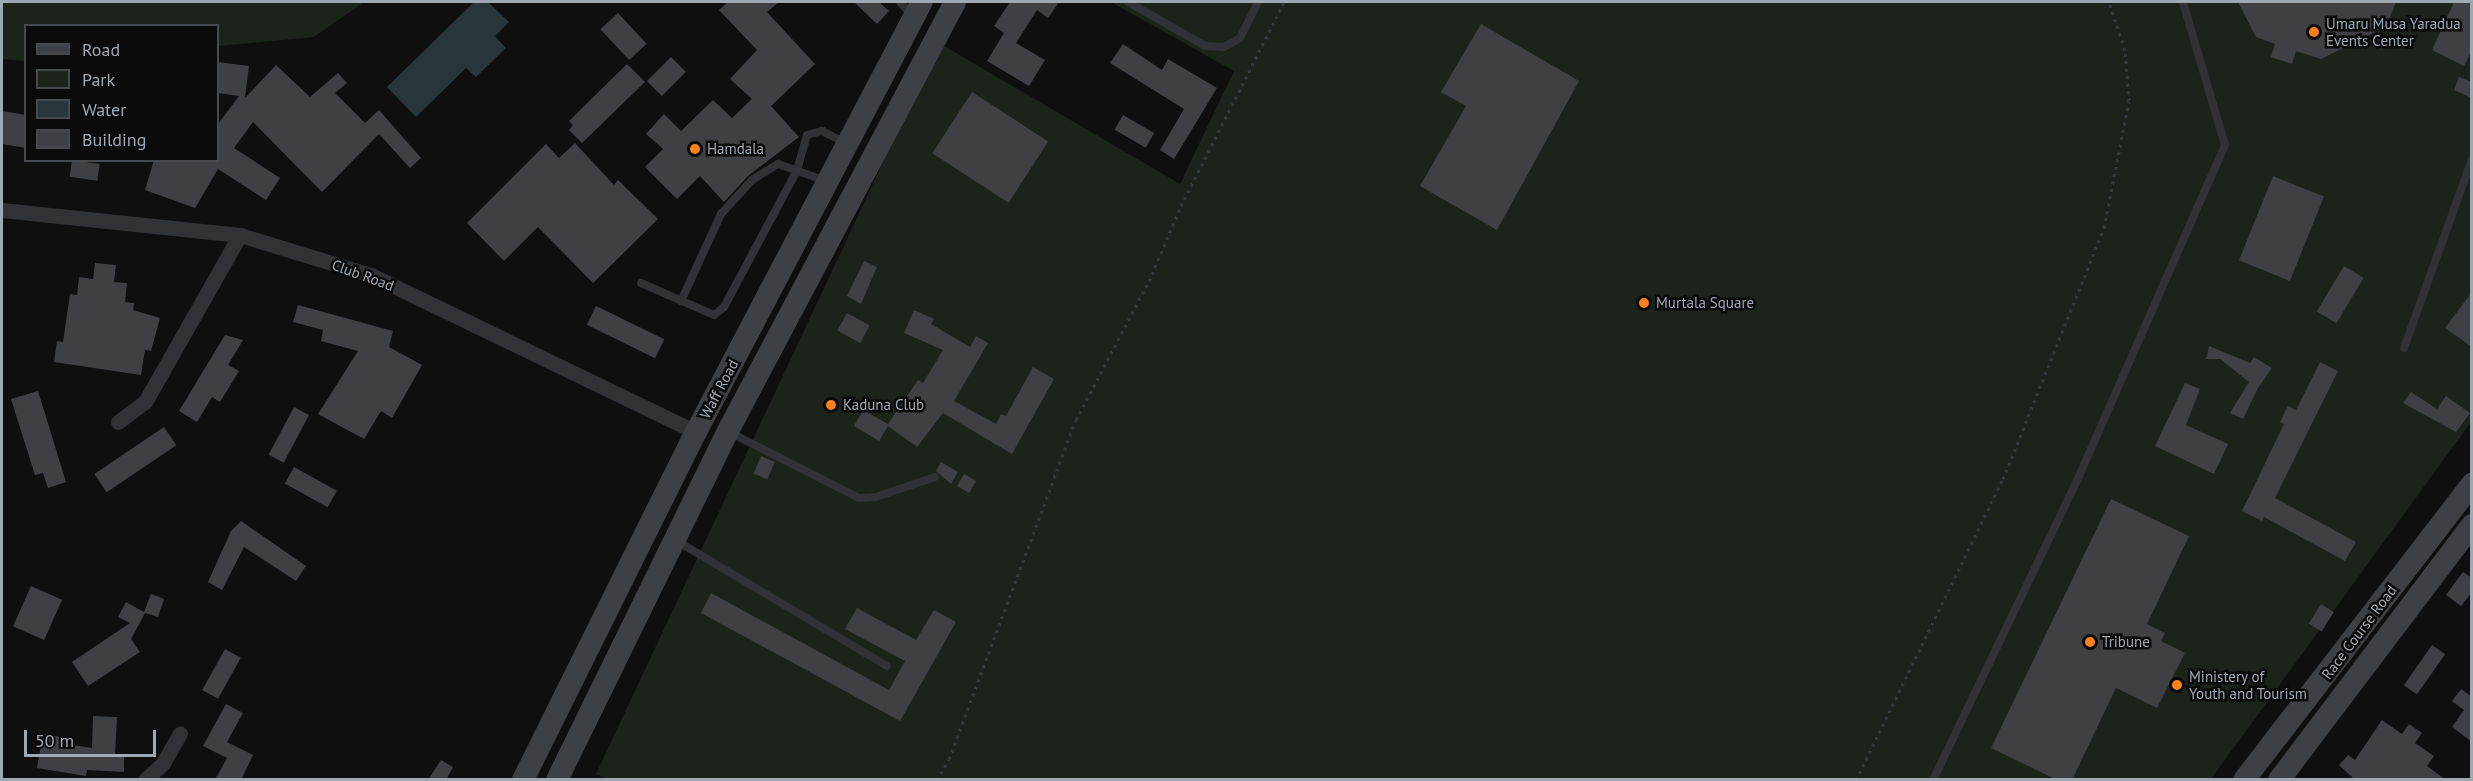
<!DOCTYPE html>
<style>
body{margin:0}
#map{position:relative;width:2473px;height:781px;overflow:hidden;background:#0f0f10;font-family:"PT Sans",sans-serif}
div>[style]{position:absolute}
[style*='--x']{left:calc(var(--x)*1px);top:calc(var(--y)*1px);width:calc(var(--w)*1px);rotate:calc(var(--a)*1deg)}
.green>*{inset:0;background:#1b231b}
.water>*{inset:0;background:#283539}
.building>*{inset:0;background:#3e4043;transform-origin:0 0}
.path>*{height:3px;margin-top:-1.5px;transform-origin:0;background:repeating-linear-gradient(90deg,#35393d 0 3px,transparent 0 7.5px)}
.lane>*{height:8px;margin:-4px;padding:0 4px;transform-origin:4px;border-radius:4px;background:#303235}
.street>*{height:15px;margin:-7.5px;padding:0 7.5px;transform-origin:7.5px;border-radius:7.5px;background:#303235}
.secondary>*{height:22px;margin:-11px;padding:0 11px;transform-origin:11px;border-radius:11px;background:#3d4146}
.dots>*{width:16px;height:16px;translate:-50% -50%;box-sizing:border-box;border:3px solid #0a0a0b;border-radius:50%}
span{translate:-50% -50%;white-space:nowrap;text-align:center;line-height:1.15;-webkit-text-stroke:5px #0a0a0b;paint-order:stroke}
.poi-label{font-size:15px;color:#9fa9b3}
.left{translate:0 -50%;text-align:left}
.street-label{font-size:15px;color:#9fa9b3}
.frame{position:absolute;inset:0;border:3px solid #9fa9b3;pointer-events:none}
.legend{position:absolute;left:24px;top:24px;width:195px;height:138px;box-sizing:border-box;background:#0a0a0b;border:2px solid #464a4e;margin:0;padding:8px 10px;list-style:none;font-size:18px;color:#9fa9b3}
.legend li{display:flex;align-items:center;gap:12px;height:30px}
.legend b{width:30px;border:2px solid #464a4e}
.scale{position:absolute;left:24px;top:730px;width:132px;height:27px;box-sizing:border-box;border:3px solid #9fa9b3;border-top:0;padding-left:8px;font-size:18px;line-height:21px;white-space:nowrap;color:#9fa9b3;-webkit-text-stroke:4px #0a0a0b;paint-order:stroke}
</style>
<div id="map">
<div class="green">
<i style="clip-path:polygon(2px 2px,364px 2px,314px 37px,218px 46px,218px 26px,26px 26px,25px 61px,2px 59px)"></i>
<i style="clip-path:polygon(1111px 2px,2471px 2px,2471px 422px,2211px 779px,608px 780px,596px 774px,939px 43px,1180px 184px,1234px 71px)"></i>
</div>
<div class="water">
<i style="clip-path:polygon(474px 2px,488px 2px,509px 22px,495px 36px,506px 48px,476px 77px,466px 68px,416px 117px,387px 87px)"></i>
</div>
<div class="building">
<i style="clip-path:polygon(728px 2px,779px 2px,767px 12px,815px 64px,771px 106px,799px 137px,748px 176px,724px 202px,700px 176px,677px 199px,645px 167px,663px 149px,646px 134px,664px 114px,681px 131px,713px 100px,732px 118px,752px 99px,730px 79px,757px 50px,719px 10px)"></i>
<i style="clip-path:polygon(854px 2px,879px 2px,889px 11px,877px 24px)"></i>
<i style="clip-path:polygon(1010px 2px,1059px 2px,1048px 18px,1037px 10px,1016px 43px,1045px 60px,1029px 86px,987px 61px,1004px 33px,994px 26px)"></i>
<i style="clip-path:polygon(2238px 2px,2396px 2px,2387px 26px,2321px 59px,2296px 51px,2292px 64px,2271px 57px,2275px 44px,2256px 37px)"></i>
<i style="clip-path:polygon(2454px 2px,2472px 2px,2472px 50px,2464px 66px,2432px 50px)"></i>
<i style="left:618px;top:13px;width:42px;height:24px;rotate:47deg"></i>
<i style="clip-path:polygon(1481px 24px,1579px 81px,1497px 230px,1420px 186px,1466px 106px,1441px 92px)"></i>
<i style="clip-path:polygon(1123px 44px,1162px 70px,1168px 59px,1217px 88px,1174px 159px,1160px 150px,1184px 109px,1110px 63px)"></i>
<i style="left:671px;top:57px;width:21px;height:34px;rotate:45deg"></i>
<i style="clip-path:polygon(218px 62px,249px 66px,245px 98px,276px 65px,310px 97px,338px 73px,347px 83px,335px 93px,365px 123px,379px 110px,421px 158px,410px 168px,379px 134px,322px 192px,253px 122px,234px 148px,280px 178px,266px 200px,218px 169px,195px 208px,145px 190px,154px 160px,218px 160px,218px 124px,239px 96px,218px 93px)"></i>
<i style="clip-path:polygon(627px 64px,645px 82px,582px 143px,569px 130px,573px 125px,569px 121px)"></i>
<i style="clip-path:polygon(2459px 77px,2472px 82px,2472px 98px,2454px 90px)"></i>
<i style="left:972px;top:92px;width:91px;height:73px;rotate:33deg"></i>
<i style="clip-path:polygon(2px 111px,26px 115px,26px 148px,2px 144px)"></i>
<i style="left:1123px;top:115px;width:36px;height:17px;rotate:30deg"></i>
<i style="clip-path:polygon(575px 143px,614px 185px,618px 180px,658px 219px,593px 283px,538px 227px,504px 261px,467px 223px,546px 144px,559px 158px)"></i>
<i style="left:72px;top:160px;width:28px;height:17px;rotate:8deg"></i>
<i style="left:2273px;top:176px;width:55px;height:91px;rotate:22deg"></i>
<i style="clip-path:polygon(864px 261px,877px 267px,861px 304px,847px 296px)"></i>
<i style="clip-path:polygon(95px 263px,116px 265px,114px 282px,127px 283px,125px 302px,134px 303px,133px 310px,160px 318px,151px 351px,145px 350px,141px 375px,54px 362px,57px 341px,63px 342px,70px 294px,77px 295px,79px 277px,93px 279px)"></i>
<i style="left:2344px;top:266px;width:23px;height:53px;rotate:31deg"></i>
<i style="clip-path:polygon(2472px 292px,2472px 347px,2445px 328px)"></i>
<i style="clip-path:polygon(298px 305px,393px 331px,389px 347px,422px 365px,392px 418px,381px 411px,364px 439px,318px 414px,358px 351px,321px 341px,323px 330px,293px 322px)"></i>
<i style="left:596px;top:306px;width:76px;height:21px;rotate:26deg"></i>
<i style="clip-path:polygon(914px 310px,934px 319px,931px 324px,970px 347px,976px 336px,988px 343px,954px 401px,996px 424px,1001px 414px,1006px 416px,1033px 367px,1054px 379px,1012px 454px,943px 413px,917px 447px,888px 426px,879px 441px,854px 426px,863px 410px,888px 424px,918px 380px,923px 383px,943px 350px,904px 333px)"></i>
<i style="left:847px;top:313px;width:26px;height:20px;rotate:29deg"></i>
<i style="clip-path:polygon(225px 335px,243px 340px,228px 365px,239px 371px,220px 402px,212px 397px,197px 422px,179px 411px)"></i>
<i style="clip-path:polygon(2209px 346px,2250px 363px,2254px 357px,2272px 368px,2258px 388px,2243px 419px,2230px 413px,2249px 382px,2220px 359px,2206px 359px)"></i>
<i style="clip-path:polygon(2320px 362px,2338px 371px,2275px 498px,2356px 542px,2345px 561px,2264px 517px,2262px 521px,2242px 511px,2284px 424px,2280px 422px,2288px 406px,2296px 410px)"></i>
<i style="clip-path:polygon(2185px 383px,2200px 389px,2186px 425px,2228px 444px,2214px 474px,2155px 446px)"></i>
<i style="clip-path:polygon(38px 391px,66px 482px,48px 488px,43px 473px,35px 475px,11px 399px)"></i>
<i style="clip-path:polygon(2411px 392px,2437px 409px,2446px 396px,2470px 413px,2456px 432px,2403px 403px)"></i>
<i style="left:294px;top:407px;width:17px;height:54px;rotate:28deg"></i>
<i style="left:164px;top:427px;width:22px;height:84px;rotate:56deg"></i>
<i style="left:761px;top:456px;width:15px;height:19px;rotate:23deg"></i>
<i style="clip-path:polygon(941px 462px,958px 472px,951px 484px,936px 471px)"></i>
<i style="left:294px;top:467px;width:49px;height:19px;rotate:29deg"></i>
<i style="left:964px;top:474px;width:14px;height:14px;rotate:30deg"></i>
<i style="clip-path:polygon(2111px 499px,2189px 536px,2147px 624px,2165px 633px,2161px 641px,2185px 653px,2157px 708px,2116px 688px,2072px 780px,2057px 780px,1991px 748px)"></i>
<i style="clip-path:polygon(241px 521px,306px 566px,296px 581px,244px 547px,222px 590px,208px 582px,231px 531px)"></i>
<i style="clip-path:polygon(2463px 572px,2472px 578px,2472px 592px,2461px 606px,2446px 595px)"></i>
<i style="left:31px;top:586px;width:34px;height:44px;rotate:24deg"></i>
<i style="clip-path:polygon(711px 593px,889px 690px,905px 661px,845px 629px,857px 608px,916px 640px,934px 610px,956px 622px,900px 721px,701px 613px)"></i>
<i style="clip-path:polygon(151px 594px,164px 599px,158px 617px,145px 613px,131px 639px,140px 652px,88px 686px,72px 662px,130px 623px,118px 617px,126px 602px,144px 612px)"></i>
<i style="left:2321px;top:604px;width:15px;height:23px;rotate:32deg"></i>
<i style="left:2432px;top:645px;width:16px;height:49px;rotate:35deg"></i>
<i style="left:225px;top:649px;width:18px;height:47px;rotate:29deg"></i>
<i style="clip-path:polygon(2461px 689px,2472px 697px,2472px 742px,2452px 727px,2464px 710px,2452px 701px)"></i>
<i style="clip-path:polygon(226px 704px,243px 713px,227px 742px,253px 755px,241px 780px,215px 780px,227px 758px,203px 746px)"></i>
<i style="clip-path:polygon(93px 716px,117px 717px,115px 754px,124px 754px,124px 772px,87px 770px,86px 776px,37px 768px,43px 734px,61px 737px,60px 743px,92px 748px)"></i>
<i style="clip-path:polygon(2382px 720px,2402px 734px,2409px 724px,2422px 733px,2415px 743px,2434px 756px,2427px 766px,2446px 780px,2355px 780px,2339px 765px,2348px 755px,2355px 760px)"></i>
<i style="clip-path:polygon(441px 760px,453px 767px,446px 780px,428px 780px)"></i>
</div>
<div class="path">
<i style="--x:937;--y:780;--w:24;--a:-60"></i>
<i style="--x:949;--y:759;--w:362;--a:-69.5"></i>
<i style="--x:1076;--y:420;--w:157;--a:-62.3"></i>
<i style="--x:1149;--y:281;--w:82;--a:-66.9"></i>
<i style="--x:1181;--y:206;--w:229;--a:-63.2"></i>
<i style="--x:1856;--y:780;--w:335;--a:-64"></i>
<i style="--x:2003;--y:479;--w:271;--a:-68.1"></i>
<i style="--x:2104;--y:228;--w:129;--a:-78.9"></i>
<i style="--x:2129;--y:101;--w:51;--a:-94.5"></i>
<i style="--x:2125;--y:50;--w:51;--a:-108.4"></i>
</div>
<div class="lane">
<i style="--x:900;--y:2;--w:16;--a:47"></i>
<i style="--x:1128;--y:2;--w:89;--a:29.7"></i>
<i style="--x:1205;--y:46;--w:19;--a:3"></i>
<i style="--x:1224;--y:47;--w:18;--a:-29"></i>
<i style="--x:1240;--y:38;--w:40;--a:-63.4"></i>
<i style="--x:641;--y:283;--w:80;--a:23.7"></i>
<i style="--x:714;--y:315;--w:13;--a:-39"></i>
<i style="--x:724;--y:307;--w:155;--a:-61.9"></i>
<i style="--x:797;--y:170;--w:36;--a:-74"></i>
<i style="--x:807;--y:135;--w:16;--a:-15"></i>
<i style="--x:822;--y:131;--w:28;--a:27"></i>
<i style="--x:681;--y:301;--w:96;--a:-65.3"></i>
<i style="--x:721;--y:214;--w:46;--a:-47.6"></i>
<i style="--x:752;--y:180;--w:31;--a:-32"></i>
<i style="--x:778;--y:164;--w:51;--a:19.5"></i>
<i style="--x:2404;--y:348;--w:201;--a:-70.2"></i>
<i style="--x:729;--y:432;--w:146;--a:26.9"></i>
<i style="--x:859;--y:498;--w:17;--a:-3"></i>
<i style="--x:876;--y:497;--w:62;--a:-18.7"></i>
<i style="--x:677;--y:541;--w:244;--a:30.8"></i>
<i style="--x:1933;--y:780;--w:337;--a:-64.3"></i>
<i style="--x:2079;--y:476;--w:362;--a:-66.2"></i>
<i style="--x:2225;--y:145;--w:149;--a:-106.4"></i>
</div>
<div class="street">
<i style="--x:2;--y:210;--w:239;--a:6"></i>
<i style="--x:240;--y:235;--w:137;--a:17"></i>
<i style="--x:371;--y:275;--w:361;--a:25.8"></i>
<i style="--x:118;--y:422;--w:34;--a:-37"></i>
<i style="--x:145;--y:402;--w:192;--a:-60.4"></i>
<i style="--x:145;--y:780;--w:25;--a:-43"></i>
<i style="--x:163;--y:763;--w:34;--a:-60"></i>
</div>
<div class="secondary">
<i style="--x:523;--y:780;--w:389;--a:-63.6"></i>
<i style="--x:696;--y:432;--w:486;--a:-62.3"></i>
<i style="--x:557;--y:780;--w:389;--a:-63.9"></i>
<i style="--x:728;--y:431;--w:485;--a:-62.1"></i>
<i style="--x:2244;--y:780;--w:374;--a:-52.4"></i>
<i style="--x:2279;--y:780;--w:320;--a:-52.9"></i>
</div>
<div class="dots">
<i style="left:2314px;top:32px;background:#ff8218"></i>
<i style="left:695px;top:149px;background:#ff8218"></i>
<i style="left:1644px;top:303px;background:#ff8218"></i>
<i style="left:831px;top:405px;background:#ff8218"></i>
<i style="left:2090px;top:642px;background:#ff8218"></i>
<i style="left:2177px;top:685px;background:#ff8218"></i>
</div>
<div class="poi-label">
<span class="left" style="left:2326px;top:32px">Umaru Musa Yaradua<br>Events Center</span>
<span class="left" style="left:707px;top:149px">Hamdala</span>
<span class="left" style="left:1656px;top:303px">Murtala Square</span>
<span class="left" style="left:843px;top:405px">Kaduna Club</span>
<span class="left" style="left:2102px;top:642px">Tribune</span>
<span class="left" style="left:2189px;top:685px">Ministery of<br>Youth and Tourism</span>
</div>
<div class="street-label">
<span style="left:363px;top:275px;rotate:20deg">Club Road</span>
<span style="left:719px;top:389px;rotate:-62deg">Waff Road</span>
<span style="left:2359px;top:632px;rotate:-53deg">Race Course Road</span>
</div>
<div class="frame"></div>
<ul class="legend">
<li><b style="height:8px;background:#3d4146"></b>Road</li>
<li><b style="height:16px;background:#1b231b"></b>Park</li>
<li><b style="height:16px;background:#283539"></b>Water</li>
<li><b style="height:16px;background:#3e4043"></b>Building</li>
</ul>
<div class="scale">50 m</div>
</div>
